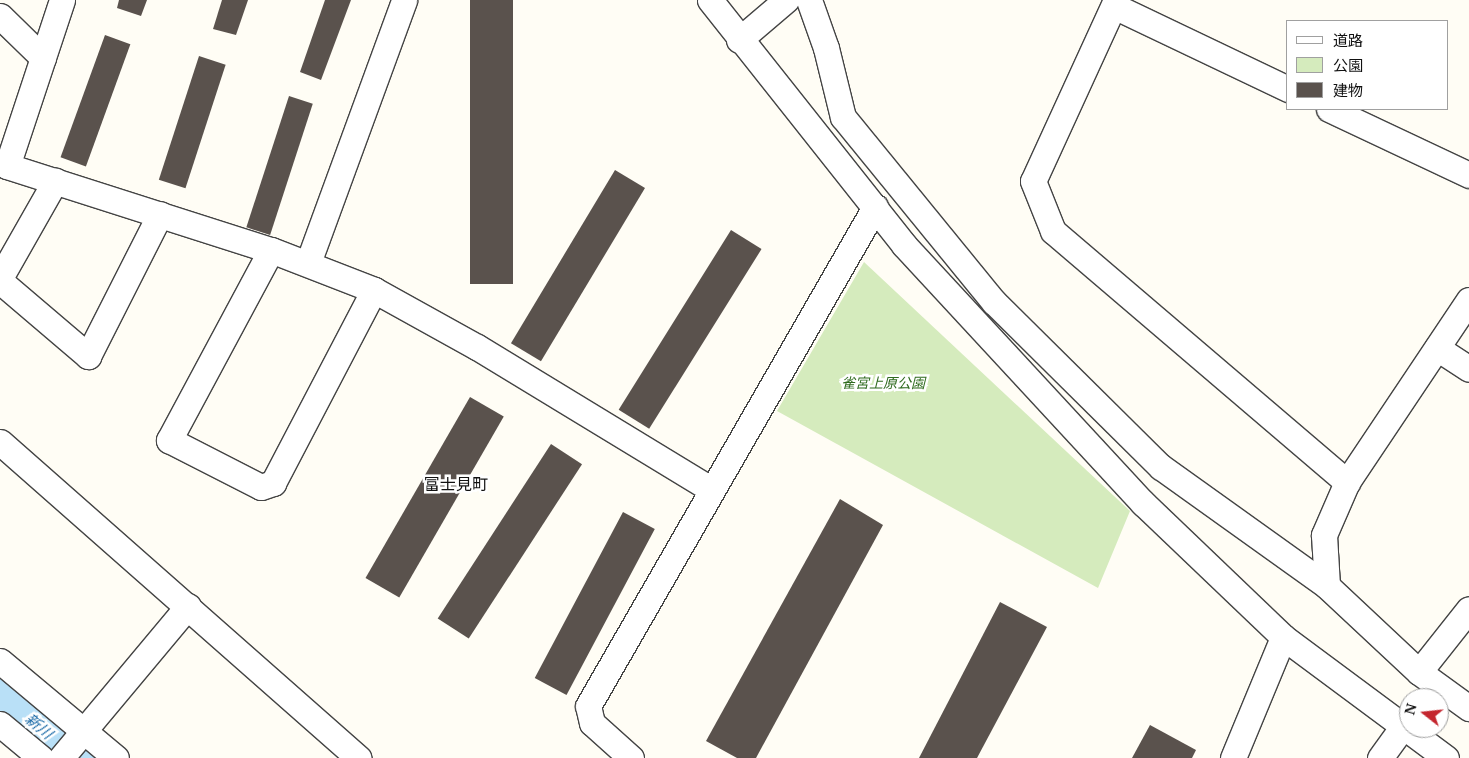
<!DOCTYPE html>
<meta charset="utf-8">
<style>
body{margin:0}
#map{position:relative;width:1469px;height:758px;overflow:hidden;background:#fffdf5;font-family:"Noto Serif","Noto Sans JP",serif}
div>[style]{position:absolute}
[style*='--x']{left:calc(var(--x)*1px);top:calc(var(--y)*1px);width:calc(var(--w)*1px);rotate:calc(var(--a)*1deg)}
.green>*{inset:0;background:#d5ebbd}
.river>*{height:42px;margin:-21px;padding:0 21px;transform-origin:21px;border-radius:21px;background:#b9e0f7}
.building>*{inset:0;background:#5a524d;transform-origin:0 0}
.roads{filter:drop-shadow(1px 0 #444) drop-shadow(-1px 0 #444) drop-shadow(0 1px #444) drop-shadow(0 -1px #444)}
.minor>*{height:25px;margin:-12.5px;padding:0 12.5px;transform-origin:12.5px;border-radius:12.5px;background:#fff}
span{translate:-50% -50%;white-space:nowrap;text-align:center;line-height:1.15;-webkit-text-stroke:5px #fff;paint-order:stroke}
.park-label{font-size:14px;color:#2f6b1f;font-style:italic}
.water-label{font-size:15px;color:#1768a6;font-style:italic}
.quarter-label{font-size:16px;color:#111}
.legend{position:absolute;left:1286px;top:20px;width:162px;height:90px;box-sizing:border-box;background:#fff;border:1px solid #a0a0a0;margin:0;padding:6px 9px;list-style:none;font-size:15px;color:#111}
.legend li{display:flex;align-items:center;gap:10px;height:25px}
.legend b{width:25px;border:1px solid #a0a0a0}
.north{position:absolute;left:1399px;top:688px;width:50px;height:50px;box-sizing:border-box;background:#fff;border:1px solid #a0a0a0;border-radius:50%;rotate:286deg;font-size:14px;font-weight:700;line-height:20px;text-align:center;color:#111}
.north::after{content:'';display:block;margin:auto;width:18px;height:22px;background:#c4262e;clip-path:polygon(50% 0,100% 100%,50% 72%,0 100%)}
</style>
<div id="map">
<div class="green">
<i style="clip-path:polygon(864px 262px,1130px 511px,1098px 588px,777px 411px)"></i>
</div>
<div class="river">
<i style="--x:0;--y:693;--w:102;--a:39.8"></i>
</div>
<div class="building">
<i style="clip-path:polygon(119px 0,147px 0,141px 16px,117px 8px)"></i>
<i style="clip-path:polygon(222px 0,248px 0,236px 35px,213px 29px)"></i>
<i style="clip-path:polygon(325px 0,351px 0,321px 80px,300px 72px)"></i>
<i style="left:470px;top:0;width:43px;height:284px"></i>
<i style="left:105px;top:35px;width:27px;height:130px;rotate:20deg"></i>
<i style="left:199px;top:56px;width:28px;height:130px;rotate:18deg"></i>
<i style="left:289px;top:96px;width:25px;height:138px;rotate:18deg"></i>
<i style="left:615px;top:170px;width:35px;height:202px;rotate:31deg"></i>
<i style="left:731px;top:230px;width:36px;height:212px;rotate:32deg"></i>
<i style="left:470px;top:397px;width:39px;height:209px;rotate:30deg"></i>
<i style="left:551px;top:444px;width:37px;height:208px;rotate:33deg"></i>
<i style="clip-path:polygon(840px 499px,883px 525px,756px 758px,737px 758px,706px 741px)"></i>
<i style="left:623px;top:512px;width:36px;height:188px;rotate:28deg"></i>
<i style="clip-path:polygon(1000px 602px,1047px 627px,977px 758px,919px 758px)"></i>
<i style="clip-path:polygon(1150px 725px,1196px 750px,1192px 758px,1132px 758px)"></i>
</div>
<div class="roads">
<div class="minor">
<i style="--x:62;--y:0;--w:175;--a:108.3"></i>
<i style="--x:7;--y:166;--w:277;--a:17.7"></i>
<i style="--x:271;--y:250;--w:110;--a:21.2"></i>
<i style="--x:374;--y:290;--w:118;--a:29"></i>
<i style="--x:477;--y:347;--w:274;--a:31.3"></i>
<i style="--x:710;--y:0;--w:313;--a:51.6"></i>
<i style="--x:904;--y:245;--w:352;--a:47.2"></i>
<i style="--x:1143;--y:503;--w:194;--a:43.7"></i>
<i style="--x:1283;--y:637;--w:203;--a:36.6"></i>
<i style="--x:809;--y:0;--w:51;--a:70.5"></i>
<i style="--x:826;--y:48;--w:71;--a:76.2"></i>
<i style="--x:843;--y:117;--w:239;--a:50.8"></i>
<i style="--x:994;--y:302;--w:235;--a:44.7"></i>
<i style="--x:1161;--y:467;--w:204;--a:35.6"></i>
<i style="--x:1116;--y:0;--w:199;--a:114.6"></i>
<i style="--x:1033;--y:181;--w:54;--a:68.2"></i>
<i style="--x:1053;--y:231;--w:387;--a:40.5"></i>
<i style="--x:1347;--y:482;--w:58;--a:113.5"></i>
<i style="--x:1324;--y:535;--w:51;--a:86.6"></i>
<i style="--x:1327;--y:586;--w:126;--a:43.1"></i>
<i style="--x:1419;--y:672;--w:62;--a:35.8"></i>
<i style="--x:1114;--y:6;--w:193;--a:25.5"></i>
<i style="--x:0;--y:16;--w:60;--a:44.3"></i>
<i style="--x:739;--y:40;--w:62;--a:-40.4"></i>
<i style="--x:1329;--y:109;--w:155;--a:25.2"></i>
<i style="--x:271;--y:250;--w:216;--a:118.2"></i>
<i style="--x:169;--y:440;--w:103;--a:27.1"></i>
<i style="--x:261;--y:487;--w:13;--a:-18"></i>
<i style="--x:273;--y:483;--w:218;--a:-62.4"></i>
<i style="--x:308;--y:263;--w:280;--a:-69.9"></i>
<i style="--x:0;--y:278;--w:112;--a:-60.4"></i>
<i style="--x:0;--y:281;--w:116;--a:40.4"></i>
<i style="--x:88;--y:356;--w:159;--a:-63.1"></i>
<i style="--x:1437;--y:348;--w:38;--a:33"></i>
<i style="--x:0;--y:442;--w:478;--a:41.4"></i>
<i style="--x:1347;--y:482;--w:219;--a:-56.2"></i>
<i style="--x:0;--y:661;--w:151;--a:39.9"></i>
<i style="--x:1419;--y:672;--w:80;--a:-51.6"></i>
<i style="--x:0;--y:724;--w:53;--a:39.7"></i>
<i style="--x:61;--y:758;--w:198;--a:-50.1"></i>
<i style="--x:631;--y:758;--w:52;--a:-138.1"></i>
<i style="--x:592;--y:723;--w:17;--a:-103"></i>
<i style="--x:588;--y:706;--w:576;--a:-60.09"></i>
<i style="--x:1233;--y:758;--w:131;--a:-67.5"></i>
<i style="--x:1380;--y:758;--w:39;--a:-54"></i>
</div>
</div>
<div class="park-label">
<span style="left:883px;top:383px">雀宮上原公園</span>
</div>
<div class="water-label">
<span style="left:39px;top:726px;rotate:40deg">新川</span>
</div>
<div class="quarter-label">
<span style="left:456px;top:484px">富士見町</span>
</div>
<ul class="legend">
<li><b style="height:6px;background:#fff"></b>道路</li>
<li><b style="height:14px;background:#d5ebbd"></b>公園</li>
<li><b style="height:14px;background:#5a524d"></b>建物</li>
</ul>
<div class="north">N</div>
</div>
